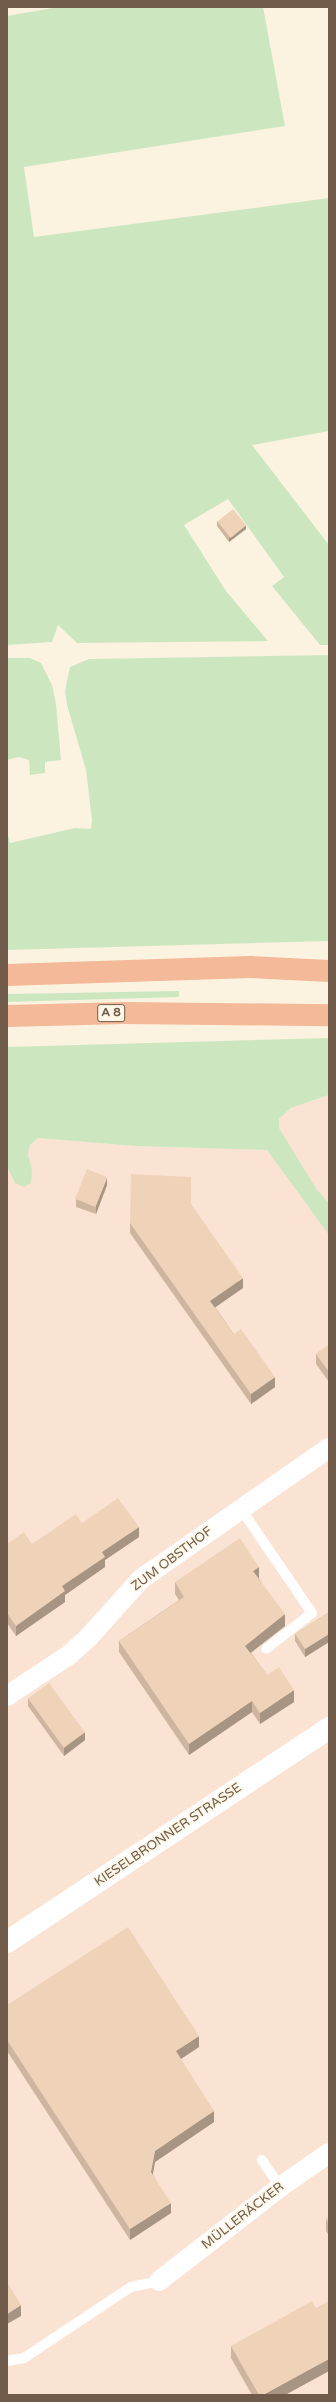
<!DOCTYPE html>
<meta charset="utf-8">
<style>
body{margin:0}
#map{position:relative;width:336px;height:2402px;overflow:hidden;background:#fbf3e0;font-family:"Varela Round",sans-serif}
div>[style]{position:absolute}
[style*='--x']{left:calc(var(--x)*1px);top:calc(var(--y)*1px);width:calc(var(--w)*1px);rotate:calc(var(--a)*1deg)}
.commercial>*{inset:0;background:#fbe3d4}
.green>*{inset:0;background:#cce7c0}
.service>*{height:10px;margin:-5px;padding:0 5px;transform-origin:5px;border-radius:5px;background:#fff}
.minor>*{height:20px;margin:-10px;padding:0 10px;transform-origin:10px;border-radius:10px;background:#fff}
.tertiary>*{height:22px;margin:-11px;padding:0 11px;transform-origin:11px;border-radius:11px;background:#fff}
.motorway>*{height:22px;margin:-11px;padding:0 11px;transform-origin:11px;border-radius:11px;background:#f3b999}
.wall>*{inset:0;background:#ceb59f}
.shaded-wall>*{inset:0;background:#a79482}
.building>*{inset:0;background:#efd3b9;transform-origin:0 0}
span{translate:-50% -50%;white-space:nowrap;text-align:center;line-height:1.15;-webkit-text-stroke:3px #fef7e6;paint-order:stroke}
.shield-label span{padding:1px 3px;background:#fef7e6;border:1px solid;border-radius:3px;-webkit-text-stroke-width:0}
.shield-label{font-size:12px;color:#705a49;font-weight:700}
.street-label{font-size:13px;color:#705a49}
.frame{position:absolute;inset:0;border:8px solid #705a49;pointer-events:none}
</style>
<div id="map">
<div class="commercial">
<i style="clip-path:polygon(329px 1095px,329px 2395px,7px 2395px,7px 1167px,15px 1183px,32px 1169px,28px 1155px,30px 1145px,38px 1138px,134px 1146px,267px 1150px,279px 1128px,279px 1119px,291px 1108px)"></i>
</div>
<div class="green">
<i style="clip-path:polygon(59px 7px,263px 7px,285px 126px,24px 167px,34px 237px,329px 198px,329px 431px,252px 445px,329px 545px,329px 645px,320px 645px,272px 586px,284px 577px,228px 499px,184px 525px,226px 591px,268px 641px,77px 643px,58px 625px,52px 642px,7px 645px,7px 16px)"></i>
<i style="clip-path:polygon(329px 655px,329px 941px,7px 950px,7px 831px,10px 843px,75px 828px,91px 829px,92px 820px,86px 770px,67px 705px,65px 691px,70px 667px,89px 659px)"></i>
<i style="clip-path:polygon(7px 658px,30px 658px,41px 663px,52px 685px,56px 704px,61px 760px,45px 762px,45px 773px,30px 775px,29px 760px,19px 757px,7px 760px)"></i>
<i style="clip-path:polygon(179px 991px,179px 997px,7px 1002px,7px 994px)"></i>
<i style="clip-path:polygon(329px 1038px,329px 1095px,291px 1108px,279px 1119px,279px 1128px,317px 1190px,329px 1203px,329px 1235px,267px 1150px,134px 1146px,38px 1138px,30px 1145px,28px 1155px,32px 1169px,31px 1183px,24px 1187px,15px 1183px,7px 1167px,7px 1047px)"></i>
</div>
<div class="service">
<i style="--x:241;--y:1509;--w:126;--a:55.7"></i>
<i style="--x:312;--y:1613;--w:58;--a:142"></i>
<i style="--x:262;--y:2160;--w:32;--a:56"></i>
<i style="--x:7;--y:2361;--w:17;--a:-10"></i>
<i style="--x:24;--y:2358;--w:128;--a:-33.6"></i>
<i style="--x:131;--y:2287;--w:29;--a:-12"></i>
</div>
<div class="minor">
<i style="--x:7;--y:1696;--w:74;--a:-33.5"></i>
<i style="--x:69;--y:1655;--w:25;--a:-42"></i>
<i style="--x:88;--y:1638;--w:79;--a:-48.1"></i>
<i style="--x:141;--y:1579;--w:229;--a:-34.9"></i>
<i style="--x:159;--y:2281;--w:153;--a:-37.8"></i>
<i style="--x:280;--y:2187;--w:60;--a:-34.8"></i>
</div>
<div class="tertiary">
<i style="--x:7;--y:1942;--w:387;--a:-33.6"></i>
</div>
<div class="motorway">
<i style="--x:7;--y:975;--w:243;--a:-1.9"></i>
<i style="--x:250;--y:967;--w:79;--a:2.9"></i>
<i style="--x:7;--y:1016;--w:117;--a:-1.5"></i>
<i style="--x:124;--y:1013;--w:205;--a:0.6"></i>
</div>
<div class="wall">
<i style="clip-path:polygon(217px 521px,246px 529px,229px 542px,217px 526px)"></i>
<i style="clip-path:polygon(107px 1185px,96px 1214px,76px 1207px,76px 1199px)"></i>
<i style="clip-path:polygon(191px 1204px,243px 1288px,215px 1307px,234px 1334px,275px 1387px,251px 1404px,130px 1233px,130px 1223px)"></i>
<i style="clip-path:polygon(329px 1345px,329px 1382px,316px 1364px,316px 1354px)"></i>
<i style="clip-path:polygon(82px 1523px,139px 1537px,105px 1560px,105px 1567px,65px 1595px,65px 1602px,16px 1636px,7px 1623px,7px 1544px,32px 1544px)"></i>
<i style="clip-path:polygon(259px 1578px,285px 1626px,251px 1653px,267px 1675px,294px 1702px,260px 1724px,252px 1712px,189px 1755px,119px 1652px,119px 1641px,179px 1600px,175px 1594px,175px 1582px)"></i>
<i style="clip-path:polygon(329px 1612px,329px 1642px,305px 1657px,295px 1641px,295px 1634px)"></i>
<i style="clip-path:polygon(28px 1698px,85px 1740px,64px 1756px,28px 1706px)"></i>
<i style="clip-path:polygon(7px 2005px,199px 2047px,181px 2059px,214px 2122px,155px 2162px,153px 2174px,171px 2213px,130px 2240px,7px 2051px)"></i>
<i style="clip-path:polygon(329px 2217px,329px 2236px,326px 2231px,326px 2219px)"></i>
<i style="clip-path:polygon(316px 2308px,329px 2371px,285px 2395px,252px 2395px,231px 2358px,231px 2346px)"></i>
</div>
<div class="shaded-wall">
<i style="clip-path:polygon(246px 525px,246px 529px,229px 542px,229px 538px)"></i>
<i style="clip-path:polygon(107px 1177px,107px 1185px,96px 1214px,96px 1206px)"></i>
<i style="clip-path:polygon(243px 1278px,243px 1288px,210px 1311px,210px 1301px)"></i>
<i style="clip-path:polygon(275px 1377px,275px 1387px,251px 1404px,251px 1394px)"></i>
<i style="clip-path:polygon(139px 1527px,139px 1537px,105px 1560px,105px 1567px,65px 1595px,65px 1602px,16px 1636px,16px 1626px,102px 1552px)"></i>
<i style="clip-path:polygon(259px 1567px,259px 1578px,253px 1582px,253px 1571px)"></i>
<i style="clip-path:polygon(285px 1614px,285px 1626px,245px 1657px,245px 1646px)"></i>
<i style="clip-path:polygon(329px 1634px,329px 1642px,305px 1657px,305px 1649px)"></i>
<i style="clip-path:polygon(294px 1690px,294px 1702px,260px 1724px,260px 1713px)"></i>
<i style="clip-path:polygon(252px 1701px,252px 1712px,189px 1755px,189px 1744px)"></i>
<i style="clip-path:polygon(85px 1732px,85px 1740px,64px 1756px,64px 1748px)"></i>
<i style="clip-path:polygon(199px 2036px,199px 2047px,176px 2062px,176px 2051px)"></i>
<i style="clip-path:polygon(214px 2111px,214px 2122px,155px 2162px,151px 2183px,151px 2172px,155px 2151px)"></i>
<i style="clip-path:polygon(171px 2203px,171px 2213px,130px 2240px,130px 2229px)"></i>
<i style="clip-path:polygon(21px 2305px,21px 2316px,7px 2324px,7px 2314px)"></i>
<i style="clip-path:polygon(329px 2359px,329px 2371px,285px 2395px,263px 2395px)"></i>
</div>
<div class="building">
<i style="left:233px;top:509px;width:21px;height:20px;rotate:51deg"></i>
<i style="left:87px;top:1169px;width:22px;height:32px;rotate:22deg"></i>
<i style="clip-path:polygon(131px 1174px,191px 1177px,191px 1204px,243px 1278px,210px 1301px,234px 1334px,241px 1329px,275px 1377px,251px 1394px,130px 1223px)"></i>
<i style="clip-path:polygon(329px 1345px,329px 1372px,316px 1354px)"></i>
<i style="clip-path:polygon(118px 1498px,139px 1527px,102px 1552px,105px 1557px,62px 1586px,65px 1591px,16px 1626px,7px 1613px,7px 1544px,24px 1532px,32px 1544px,76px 1514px,82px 1523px)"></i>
<i style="clip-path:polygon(240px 1538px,259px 1567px,253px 1571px,285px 1614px,245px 1646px,267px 1675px,279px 1667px,294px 1690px,260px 1713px,252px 1701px,189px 1744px,119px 1641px,184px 1597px,175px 1582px)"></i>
<i style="clip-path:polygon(329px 1612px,329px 1634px,305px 1649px,295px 1634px)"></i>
<i style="left:49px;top:1683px;width:61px;height:26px;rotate:54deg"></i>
<i style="clip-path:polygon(128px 1927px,199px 2036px,176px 2051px,214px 2111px,155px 2151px,151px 2172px,171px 2203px,130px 2229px,7px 2040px,7px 2005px)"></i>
<i style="clip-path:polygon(329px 2217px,329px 2224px,326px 2219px)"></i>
<i style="clip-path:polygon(7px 2282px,21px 2305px,7px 2314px)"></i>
<i style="clip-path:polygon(312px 2301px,316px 2308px,329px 2301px,329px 2359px,263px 2395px,259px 2395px,231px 2346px)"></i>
</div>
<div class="shield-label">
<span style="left:111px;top:1013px">A 8</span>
</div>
<div class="street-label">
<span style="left:172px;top:1559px;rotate:-37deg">ZUM OBSTHOF</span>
<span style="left:168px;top:1835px;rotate:-34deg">KIESELBRONNER STRASSE</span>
<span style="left:243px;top:2216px;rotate:-38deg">MÜLLERÄCKER</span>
</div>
<div class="frame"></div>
</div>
